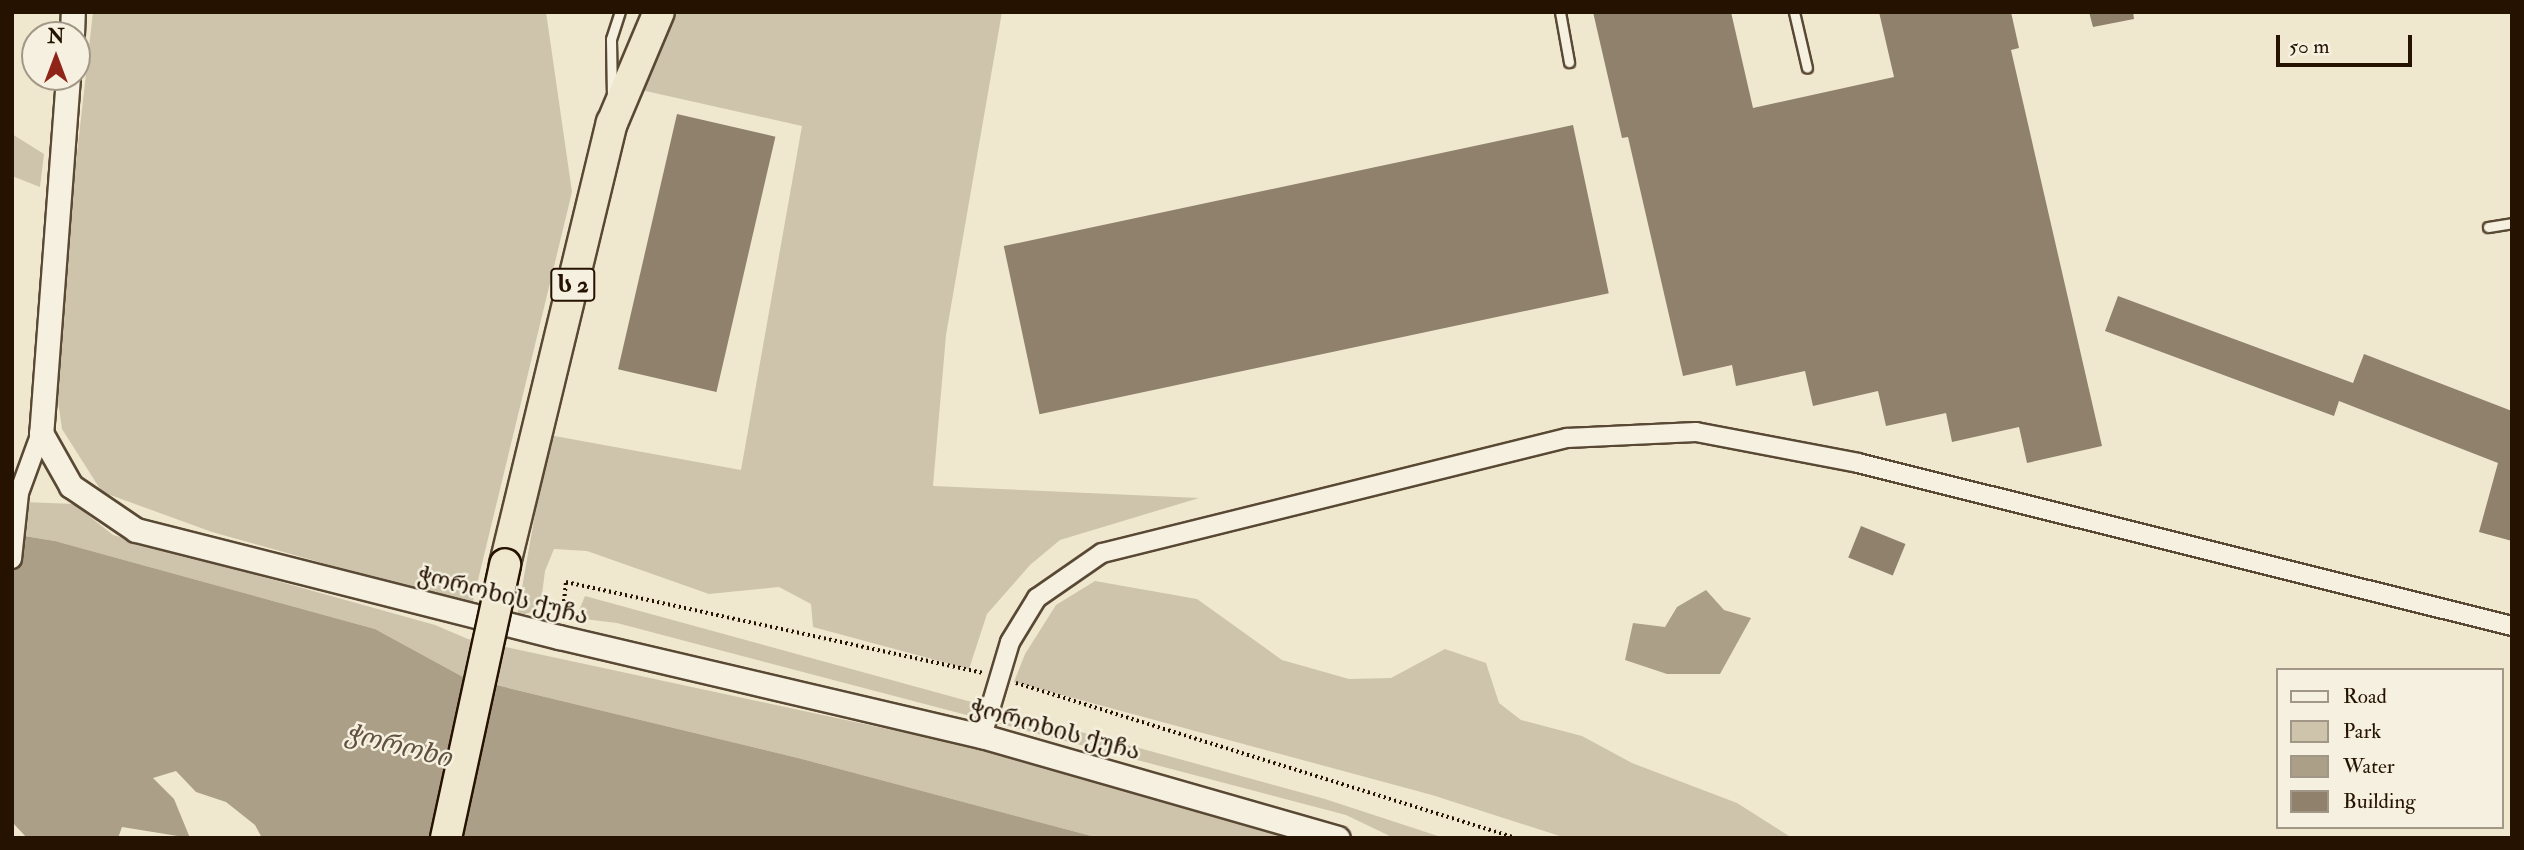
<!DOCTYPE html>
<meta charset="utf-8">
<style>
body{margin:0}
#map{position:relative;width:2524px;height:850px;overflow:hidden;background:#f0e8ce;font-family:"IM FELL Double Pica","Noto Serif Georgian",serif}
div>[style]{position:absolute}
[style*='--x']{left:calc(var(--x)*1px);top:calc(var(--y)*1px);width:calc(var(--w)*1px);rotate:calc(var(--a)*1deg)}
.green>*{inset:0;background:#cdc4ab}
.water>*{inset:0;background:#ab9f88}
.building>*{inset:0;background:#8f816c;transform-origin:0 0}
.path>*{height:3.5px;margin-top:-1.75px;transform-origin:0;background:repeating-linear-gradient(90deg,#251201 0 2px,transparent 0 5.5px)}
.roads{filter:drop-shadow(2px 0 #584834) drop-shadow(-2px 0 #584834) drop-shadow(0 2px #584834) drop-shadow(0 -2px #584834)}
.service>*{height:9px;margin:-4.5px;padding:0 4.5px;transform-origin:4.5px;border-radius:4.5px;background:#f5f0df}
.minor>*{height:18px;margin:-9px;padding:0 9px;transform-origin:9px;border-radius:9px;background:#f5f0df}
.tertiary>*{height:23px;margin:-11.5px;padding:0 11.5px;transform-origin:11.5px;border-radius:11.5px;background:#f5f0df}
.trunk>*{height:30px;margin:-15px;padding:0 15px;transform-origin:15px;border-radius:15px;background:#f0e8ce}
.bridges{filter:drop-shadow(2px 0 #251201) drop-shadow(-2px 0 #251201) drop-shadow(0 2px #251201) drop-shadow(0 -2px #251201)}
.trunk-bridge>*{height:30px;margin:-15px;padding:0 15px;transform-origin:15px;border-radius:15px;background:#f0e8ce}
span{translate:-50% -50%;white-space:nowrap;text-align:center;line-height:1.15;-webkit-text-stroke:5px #f5f0df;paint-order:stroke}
.shield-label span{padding:2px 5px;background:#f5f0df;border:2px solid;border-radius:5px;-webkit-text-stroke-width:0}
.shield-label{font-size:23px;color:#251201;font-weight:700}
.street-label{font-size:24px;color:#251201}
.water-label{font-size:26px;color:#61513e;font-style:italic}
.frame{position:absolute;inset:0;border:14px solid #251201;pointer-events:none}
.legend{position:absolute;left:2276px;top:668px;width:228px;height:161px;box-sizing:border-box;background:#f5f0df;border:2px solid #a29786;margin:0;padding:9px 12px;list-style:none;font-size:21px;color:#251201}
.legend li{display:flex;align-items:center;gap:14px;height:35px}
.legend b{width:35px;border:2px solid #a29786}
.north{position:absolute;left:21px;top:21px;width:70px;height:70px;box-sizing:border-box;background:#f5f0df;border:2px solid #a29786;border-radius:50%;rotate:0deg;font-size:19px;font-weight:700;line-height:28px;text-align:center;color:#251201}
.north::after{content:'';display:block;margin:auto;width:24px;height:32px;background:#8f2418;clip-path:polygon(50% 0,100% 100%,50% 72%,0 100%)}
.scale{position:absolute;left:2276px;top:35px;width:136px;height:32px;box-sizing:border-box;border:4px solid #251201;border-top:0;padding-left:9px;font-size:21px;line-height:24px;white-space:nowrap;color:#251201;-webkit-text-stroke:5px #f5f0df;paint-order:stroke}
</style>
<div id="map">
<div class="green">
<i style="clip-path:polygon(93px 12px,546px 12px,572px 192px,472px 605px,212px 532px,102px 492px,62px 429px,53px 366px)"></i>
<i style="clip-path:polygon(678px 12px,1002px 12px,946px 335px,933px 486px,1199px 498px,1060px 540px,1030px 565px,987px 614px,969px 669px,813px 627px,811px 604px,779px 587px,709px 594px,587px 551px,554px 549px,545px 571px,540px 610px,517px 616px,549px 435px,741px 470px,802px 126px,641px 90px)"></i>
<i style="clip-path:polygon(12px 134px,44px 154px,40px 187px,12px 176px)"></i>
<i style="clip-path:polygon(24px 502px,74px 504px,113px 535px,435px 625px,468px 639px,981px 749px,1296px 838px,1099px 838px,802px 759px,463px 677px,375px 629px,55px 541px,12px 534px)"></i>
<i style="clip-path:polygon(1095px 581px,1197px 599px,1282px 660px,1349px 679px,1391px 678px,1445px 649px,1486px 663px,1499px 703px,1521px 720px,1582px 736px,1632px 763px,1737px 803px,1792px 838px,1566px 838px,1432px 795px,1014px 682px,1025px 654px,1056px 605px)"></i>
<i style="clip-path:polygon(585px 596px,1325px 799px,1444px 838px,1394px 838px,1346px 815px,617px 623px,576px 618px)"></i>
</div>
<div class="water">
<i style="clip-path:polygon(12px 534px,55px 541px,375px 629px,463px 677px,802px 759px,1099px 838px,262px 838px,255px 825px,226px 802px,196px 792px,176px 771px,153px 778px,174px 799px,190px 838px,122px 827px,118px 838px,27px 838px,12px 822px)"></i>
<i style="clip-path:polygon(1706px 590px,1724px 610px,1751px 618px,1720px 674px,1667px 674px,1625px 660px,1633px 623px,1665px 627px,1677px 607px)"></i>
</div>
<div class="building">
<i style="clip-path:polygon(1593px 12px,1731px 12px,1753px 108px,1894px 77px,1879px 12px,2011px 12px,2019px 48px,2011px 50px,2102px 446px,2027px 463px,2019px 427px,1952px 442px,1946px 413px,1886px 426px,1878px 391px,1813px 406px,1805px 371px,1736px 386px,1732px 365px,1683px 376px,1628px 137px,1622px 138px)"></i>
<i style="clip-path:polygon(2089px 12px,2133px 12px,2134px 19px,2093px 27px)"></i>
<i style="left:677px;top:114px;width:101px;height:262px;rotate:13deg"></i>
<i style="left:1573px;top:125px;width:172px;height:582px;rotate:78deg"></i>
<i style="clip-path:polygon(2118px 296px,2353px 383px,2364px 354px,2512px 411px,2512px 541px,2479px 532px,2498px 463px,2339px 401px,2334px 416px,2105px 331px)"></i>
<i style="left:1861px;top:526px;width:48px;height:34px;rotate:22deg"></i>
</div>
<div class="path">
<i style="--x:562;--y:618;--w:36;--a:-84"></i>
<i style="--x:566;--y:582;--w:426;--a:12.3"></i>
<i style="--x:1016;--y:683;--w:523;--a:17.22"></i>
</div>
<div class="roads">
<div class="service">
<i style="--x:1560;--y:12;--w:51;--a:79.8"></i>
<i style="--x:1794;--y:12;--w:57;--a:76.9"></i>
<i style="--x:612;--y:97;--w:58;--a:-91"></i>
<i style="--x:611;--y:39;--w:28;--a:-72"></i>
<i style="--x:2488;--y:227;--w:24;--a:-9"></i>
</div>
<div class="minor">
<i style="--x:12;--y:559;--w:66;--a:-83.9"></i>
<i style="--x:19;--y:493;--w:64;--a:-69.9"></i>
<i style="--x:982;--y:736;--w:98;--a:-73.4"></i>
<i style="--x:1010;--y:642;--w:52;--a:-58.5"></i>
<i style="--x:1037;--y:598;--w:79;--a:-34.7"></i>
<i style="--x:1102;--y:553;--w:479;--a:-13.9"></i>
<i style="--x:1567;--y:438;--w:129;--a:-2.7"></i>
<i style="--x:1696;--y:432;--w:165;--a:10.8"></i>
<i style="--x:1858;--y:463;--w:674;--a:14"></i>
</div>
<div class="tertiary">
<i style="--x:72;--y:35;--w:23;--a:-88"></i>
<i style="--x:68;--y:77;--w:357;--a:94.3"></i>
<i style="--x:41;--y:433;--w:61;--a:60.5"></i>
<i style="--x:71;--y:486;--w:78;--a:34.1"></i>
<i style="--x:136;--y:530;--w:436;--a:14.2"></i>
<i style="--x:559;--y:637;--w:434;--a:13.2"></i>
<i style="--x:982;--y:736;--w:370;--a:16"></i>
</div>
<div class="trunk">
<i style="--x:505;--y:564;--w:454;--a:-76.4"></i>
<i style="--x:612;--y:123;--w:121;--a:-67.1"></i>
</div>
</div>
<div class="bridges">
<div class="trunk-bridge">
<i style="--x:446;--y:838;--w:280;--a:-77.8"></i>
</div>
</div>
<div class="shield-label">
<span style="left:573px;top:285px">ს 2</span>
</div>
<div class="street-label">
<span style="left:503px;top:596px;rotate:14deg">ჭოროხის ქუჩა</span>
<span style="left:1055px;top:730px;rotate:15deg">ჭოროხის ქუჩა</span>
</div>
<div class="water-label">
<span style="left:398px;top:747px;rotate:14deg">ჭოროხი</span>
</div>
<div class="frame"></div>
<ul class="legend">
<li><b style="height:9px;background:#f5f0df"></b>Road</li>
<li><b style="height:19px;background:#cdc4ab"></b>Park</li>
<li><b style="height:19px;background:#ab9f88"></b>Water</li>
<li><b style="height:19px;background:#8f816c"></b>Building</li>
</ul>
<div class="north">N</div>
<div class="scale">50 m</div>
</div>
